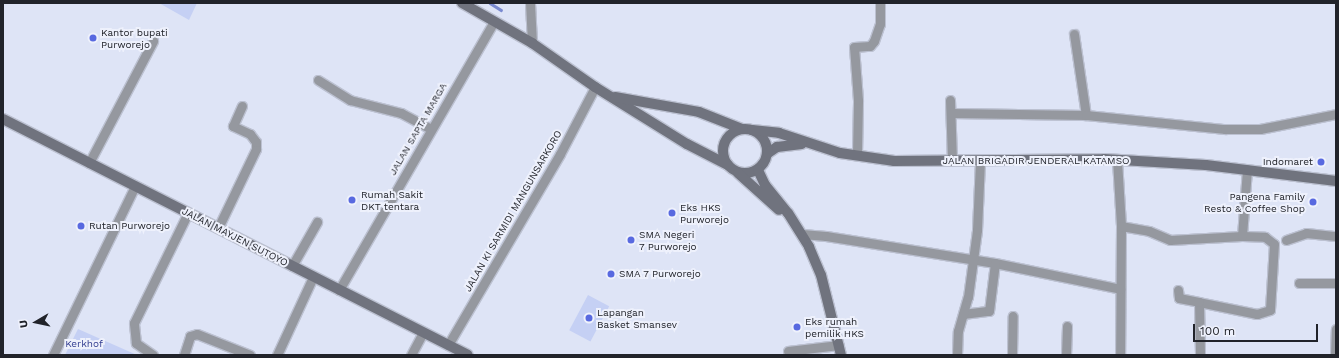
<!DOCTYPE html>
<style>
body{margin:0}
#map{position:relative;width:1339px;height:358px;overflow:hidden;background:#dee4f6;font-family:"Work Sans",sans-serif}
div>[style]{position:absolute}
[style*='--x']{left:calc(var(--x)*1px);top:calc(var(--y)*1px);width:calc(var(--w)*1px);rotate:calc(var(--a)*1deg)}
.green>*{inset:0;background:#c5d0f4;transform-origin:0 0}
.stream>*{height:2.5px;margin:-1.25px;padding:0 1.25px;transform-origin:1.25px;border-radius:1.25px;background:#7a8ad0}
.roads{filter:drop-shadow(1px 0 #bcc1d1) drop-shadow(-1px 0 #bcc1d1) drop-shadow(0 1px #bcc1d1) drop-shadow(0 -1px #bcc1d1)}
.street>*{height:9px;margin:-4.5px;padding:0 4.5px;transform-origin:4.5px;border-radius:4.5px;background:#95989f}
.secondary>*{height:10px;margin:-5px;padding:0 5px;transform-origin:5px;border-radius:5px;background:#70737e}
.secondary>.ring{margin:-5px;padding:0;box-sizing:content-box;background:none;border:10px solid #70737e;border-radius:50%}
.dots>*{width:11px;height:11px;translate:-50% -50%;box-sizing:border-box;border:2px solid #eef1fc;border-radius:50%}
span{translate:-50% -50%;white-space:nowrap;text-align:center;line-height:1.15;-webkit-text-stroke:4px #eef1fc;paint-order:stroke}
.poi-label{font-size:10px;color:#21232a}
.left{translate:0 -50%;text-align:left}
.right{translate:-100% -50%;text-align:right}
.street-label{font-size:10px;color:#21232a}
.park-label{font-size:10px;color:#323d90}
.frame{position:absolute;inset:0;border:4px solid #21232a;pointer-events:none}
.north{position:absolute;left:16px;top:302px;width:40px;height:40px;-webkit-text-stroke:3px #eef1fc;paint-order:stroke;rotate:261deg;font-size:11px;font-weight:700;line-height:16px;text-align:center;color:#21232a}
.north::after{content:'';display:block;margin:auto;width:14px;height:18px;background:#21232a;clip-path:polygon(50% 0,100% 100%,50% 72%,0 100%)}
.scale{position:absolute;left:1193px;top:324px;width:125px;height:18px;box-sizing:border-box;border:2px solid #21232a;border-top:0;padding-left:5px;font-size:12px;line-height:14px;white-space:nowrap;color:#21232a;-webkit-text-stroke:3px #eef1fc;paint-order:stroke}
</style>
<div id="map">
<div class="green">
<i style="clip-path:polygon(159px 3px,197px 3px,189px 20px)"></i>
<i style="left:588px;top:295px;width:24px;height:40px;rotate:28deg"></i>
<i style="clip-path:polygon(78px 329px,137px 355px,65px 355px)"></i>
</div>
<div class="stream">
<i style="--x:490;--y:3;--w:13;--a:32"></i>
</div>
<div class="roads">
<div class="street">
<i style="--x:530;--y:3;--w:40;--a:87.1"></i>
<i style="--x:1074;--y:34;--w:82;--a:81.6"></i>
<i style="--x:318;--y:80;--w:38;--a:32"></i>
<i style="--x:350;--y:100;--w:53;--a:14.3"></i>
<i style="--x:401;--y:113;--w:34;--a:28"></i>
<i style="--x:950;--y:100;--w:61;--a:88.1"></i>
<i style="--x:951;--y:113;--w:135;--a:0.8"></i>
<i style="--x:1086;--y:115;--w:140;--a:5.8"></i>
<i style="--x:1225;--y:129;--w:35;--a:0"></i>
<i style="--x:1260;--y:129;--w:77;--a:-11.2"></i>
<i style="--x:857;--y:154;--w:54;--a:-88.9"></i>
<i style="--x:858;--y:100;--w:53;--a:-94.3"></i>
<i style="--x:854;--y:47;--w:16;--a:-4"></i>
<i style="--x:870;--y:46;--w:6;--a:-51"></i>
<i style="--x:874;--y:41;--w:18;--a:-71"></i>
<i style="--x:880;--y:24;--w:21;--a:-90"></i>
<i style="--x:1117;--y:160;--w:66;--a:86.5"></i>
<i style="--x:1121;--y:226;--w:129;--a:90.4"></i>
<i style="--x:89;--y:163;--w:138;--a:-62.3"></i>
<i style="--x:1121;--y:226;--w:28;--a:10"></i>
<i style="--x:1149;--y:231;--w:23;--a:23"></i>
<i style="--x:1170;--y:240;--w:72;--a:-3.2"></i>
<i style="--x:1242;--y:236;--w:23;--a:2"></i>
<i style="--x:1265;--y:237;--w:11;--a:38"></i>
<i style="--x:1274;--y:244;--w:66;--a:93.5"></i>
<i style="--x:1270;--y:310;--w:14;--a:163"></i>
<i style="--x:1257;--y:314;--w:59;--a:-168.3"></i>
<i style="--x:1199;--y:302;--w:53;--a:88.9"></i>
<i style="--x:218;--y:228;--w:88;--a:-64.3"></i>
<i style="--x:256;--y:149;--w:7;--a:-90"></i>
<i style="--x:256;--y:142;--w:10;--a:-127"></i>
<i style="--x:250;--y:134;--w:19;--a:-155"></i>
<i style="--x:233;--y:126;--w:22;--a:-66"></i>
<i style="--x:802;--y:234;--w:24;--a:5"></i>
<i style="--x:826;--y:236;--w:171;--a:9.1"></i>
<i style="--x:995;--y:263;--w:128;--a:11.7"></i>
<i style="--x:1242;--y:236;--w:67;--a:-85.7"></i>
<i style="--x:1286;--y:240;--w:21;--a:-19"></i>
<i style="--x:1306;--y:233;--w:30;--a:6"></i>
<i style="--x:292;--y:266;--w:51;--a:-60.4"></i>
<i style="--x:1299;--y:283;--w:37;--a:0"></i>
<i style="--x:339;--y:290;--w:310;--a:-60"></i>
<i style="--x:1178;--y:290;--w:8;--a:83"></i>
<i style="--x:1179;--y:298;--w:20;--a:11"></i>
<i style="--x:963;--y:314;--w:26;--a:-7"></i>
<i style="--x:989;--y:311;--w:48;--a:-82.9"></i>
<i style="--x:448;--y:345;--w:221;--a:-59.6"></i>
<i style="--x:560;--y:154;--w:76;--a:-62.4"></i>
<i style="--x:788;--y:351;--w:51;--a:-6.7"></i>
<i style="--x:53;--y:355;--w:188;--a:-64.1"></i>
<i style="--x:153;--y:355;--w:21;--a:-145"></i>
<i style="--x:136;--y:343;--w:20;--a:-96"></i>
<i style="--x:134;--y:323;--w:123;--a:-63.9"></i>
<i style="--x:184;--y:355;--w:20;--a:-72"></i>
<i style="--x:190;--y:336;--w:7;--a:-16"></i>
<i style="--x:197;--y:334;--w:57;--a:21.6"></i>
<i style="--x:277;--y:355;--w:86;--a:-65.2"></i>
<i style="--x:411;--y:355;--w:26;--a:-62"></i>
<i style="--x:957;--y:355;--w:24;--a:-88"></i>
<i style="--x:958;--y:331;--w:35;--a:-74"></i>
<i style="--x:968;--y:297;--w:68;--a:-82.3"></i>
<i style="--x:977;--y:230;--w:69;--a:-87.5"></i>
<i style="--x:1012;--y:355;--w:39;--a:-89"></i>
<i style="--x:1066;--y:355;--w:29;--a:-88"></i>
<i style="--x:1335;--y:355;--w:26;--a:-88"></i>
</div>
<div class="secondary">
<i style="--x:462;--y:3;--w:81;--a:29.7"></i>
<i style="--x:532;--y:43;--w:77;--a:34.9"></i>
<i style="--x:595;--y:87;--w:108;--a:31.8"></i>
<i style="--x:687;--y:144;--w:46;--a:27.1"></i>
<i style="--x:615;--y:97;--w:85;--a:10.1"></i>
<i style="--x:699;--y:112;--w:46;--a:21.6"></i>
<i style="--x:3;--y:119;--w:521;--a:26.91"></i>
<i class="ring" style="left:723px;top:129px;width:34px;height:34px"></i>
<i style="--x:752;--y:130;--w:27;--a:6"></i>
<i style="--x:779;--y:133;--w:64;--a:18.2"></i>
<i style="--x:840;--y:153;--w:55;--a:8.4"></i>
<i style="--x:894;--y:161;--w:210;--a:-0.5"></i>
<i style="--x:1104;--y:159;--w:102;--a:3.4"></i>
<i style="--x:1206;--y:165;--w:131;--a:7"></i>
<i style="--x:768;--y:153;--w:11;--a:-34"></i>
<i style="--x:777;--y:147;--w:25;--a:-7"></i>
<i style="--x:758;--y:170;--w:17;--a:65"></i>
<i style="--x:765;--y:185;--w:36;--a:51"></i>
<i style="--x:788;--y:213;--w:40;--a:58"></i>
<i style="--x:809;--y:247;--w:30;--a:67"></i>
<i style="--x:821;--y:275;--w:82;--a:76"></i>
<i style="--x:738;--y:173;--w:55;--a:42.1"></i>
</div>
</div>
<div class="dots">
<i style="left:93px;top:38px;background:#5869e0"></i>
<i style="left:1321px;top:162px;background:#5869e0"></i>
<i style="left:352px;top:200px;background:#5869e0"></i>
<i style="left:1313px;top:202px;background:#5869e0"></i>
<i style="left:672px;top:213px;background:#5869e0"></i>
<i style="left:81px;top:226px;background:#5869e0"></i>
<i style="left:631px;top:240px;background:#5869e0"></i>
<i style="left:611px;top:274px;background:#5869e0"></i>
<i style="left:589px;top:318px;background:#5869e0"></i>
<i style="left:797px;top:327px;background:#5869e0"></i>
</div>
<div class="poi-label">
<span class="left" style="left:101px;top:38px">Kantor bupati<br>Purworejo</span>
<span class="right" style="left:1313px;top:162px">Indomaret</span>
<span class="left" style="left:361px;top:200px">Rumah Sakit<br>DKT tentara</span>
<span class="right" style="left:1305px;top:202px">Pangena Family<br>Resto &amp; Coffee Shop</span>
<span class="left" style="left:680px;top:213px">Eks HKS<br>Purworejo</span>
<span class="left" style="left:89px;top:226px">Rutan Purworejo</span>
<span class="left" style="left:639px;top:240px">SMA Negeri<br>7 Purworejo</span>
<span class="left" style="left:619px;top:274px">SMA 7 Purworejo</span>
<span class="left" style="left:597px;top:318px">Lapangan<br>Basket Smansev</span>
<span class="left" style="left:805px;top:327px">Eks rumah<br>pemilik HKS</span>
</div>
<div class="street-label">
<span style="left:418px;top:129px;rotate:-60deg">JALAN SAPTA MARGA</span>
<span style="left:1036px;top:161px">JALAN BRIGADIR JENDERAL KATAMSO</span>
<span style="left:513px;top:211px;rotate:-60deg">JALAN KI SARMIDI MANGUNSARKORO</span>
<span style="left:235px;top:237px;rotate:27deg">JALAN MAYJEN SUTOYO</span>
</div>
<div class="park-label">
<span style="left:84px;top:344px">Kerkhof</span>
</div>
<div class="frame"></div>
<div class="north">U</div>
<div class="scale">100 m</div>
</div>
